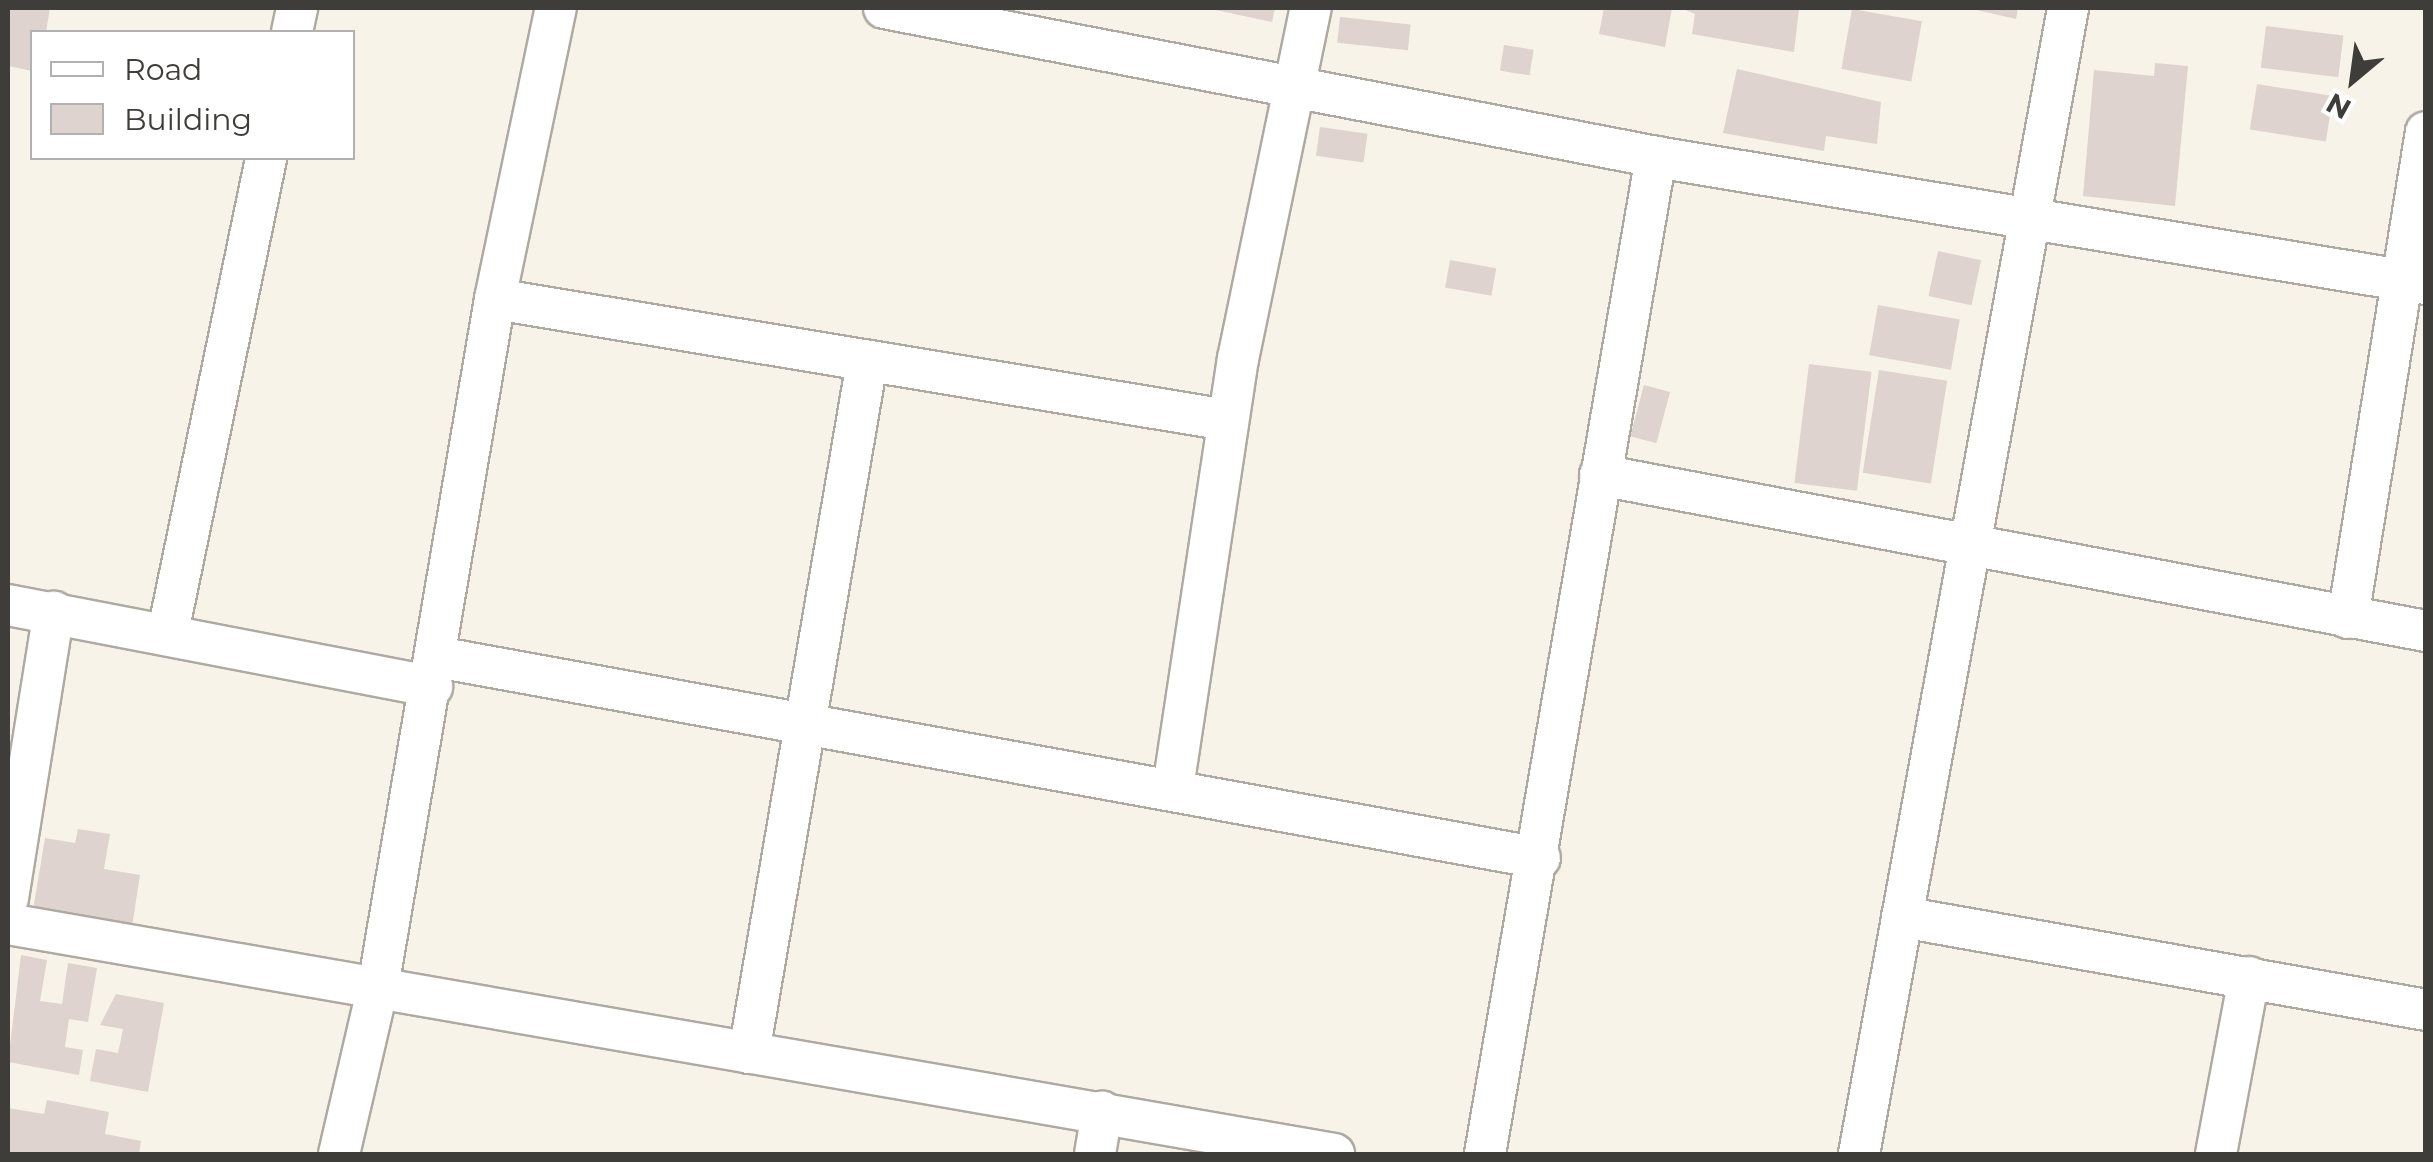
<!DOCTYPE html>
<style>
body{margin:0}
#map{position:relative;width:2433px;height:1162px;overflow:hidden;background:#f8f3e9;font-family:Montserrat,sans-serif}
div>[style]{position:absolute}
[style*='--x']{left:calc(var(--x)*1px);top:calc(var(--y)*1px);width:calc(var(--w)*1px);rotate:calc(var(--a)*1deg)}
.building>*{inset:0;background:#ded3ce;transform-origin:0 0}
.roads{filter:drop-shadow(2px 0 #aeaaa1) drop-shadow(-2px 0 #aeaaa1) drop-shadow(0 2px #aeaaa1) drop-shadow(0 -2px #aeaaa1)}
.minor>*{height:40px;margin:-20px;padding:0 20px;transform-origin:20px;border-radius:20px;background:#fff}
span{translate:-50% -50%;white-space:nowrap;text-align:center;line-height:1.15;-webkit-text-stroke:8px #fff;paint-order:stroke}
.frame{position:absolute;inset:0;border:10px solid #3e3d39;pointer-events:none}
.legend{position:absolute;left:30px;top:30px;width:325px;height:130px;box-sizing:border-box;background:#fff;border:2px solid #b2b1b0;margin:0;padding:12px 18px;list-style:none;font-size:30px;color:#3e3d39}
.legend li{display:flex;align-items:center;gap:20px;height:50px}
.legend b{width:50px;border:2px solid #b2b1b0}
.north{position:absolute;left:2303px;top:30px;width:100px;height:100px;-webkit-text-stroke:8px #fff;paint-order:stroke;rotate:209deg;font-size:28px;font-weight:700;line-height:40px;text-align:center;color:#3e3d39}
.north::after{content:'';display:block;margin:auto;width:35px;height:45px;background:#3e3d39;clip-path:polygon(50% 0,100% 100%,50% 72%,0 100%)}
</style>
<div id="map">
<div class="building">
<i style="clip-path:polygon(8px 8px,50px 8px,46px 32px,32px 32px,32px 71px,8px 66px)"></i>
<i style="clip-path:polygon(1206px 8px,1275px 8px,1272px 22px)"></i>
<i style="clip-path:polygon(1604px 8px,1672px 8px,1665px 47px,1599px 34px)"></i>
<i style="clip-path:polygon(1681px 8px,1799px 9px,1794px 52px,1692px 34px,1695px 14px)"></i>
<i style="clip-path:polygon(1968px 8px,2018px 8px,2016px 19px)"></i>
<i style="left:1852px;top:9px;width:71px;height:61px;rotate:10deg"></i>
<i style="left:1340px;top:17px;width:71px;height:26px;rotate:6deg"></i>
<i style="left:2266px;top:26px;width:78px;height:42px;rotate:7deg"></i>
<i style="left:1504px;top:45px;width:30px;height:26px;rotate:9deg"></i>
<i style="clip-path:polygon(2155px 63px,2188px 66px,2175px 206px,2083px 196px,2094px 70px,2154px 76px)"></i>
<i style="clip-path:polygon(1737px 69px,1881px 102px,1877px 144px,1826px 136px,1824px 151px,1723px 133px)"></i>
<i style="left:2257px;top:84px;width:77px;height:46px;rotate:9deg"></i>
<i style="left:1320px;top:127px;width:48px;height:29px;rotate:8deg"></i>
<i style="left:1938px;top:251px;width:44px;height:46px;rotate:12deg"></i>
<i style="left:1450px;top:260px;width:47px;height:28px;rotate:10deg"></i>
<i style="left:1878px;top:305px;width:83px;height:51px;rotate:10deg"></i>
<i style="left:1809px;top:364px;width:63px;height:120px;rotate:7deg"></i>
<i style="left:1879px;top:370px;width:69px;height:104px;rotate:9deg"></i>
<i style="left:1644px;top:385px;width:27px;height:53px;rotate:15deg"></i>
<i style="clip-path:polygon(78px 829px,110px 834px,104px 869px,140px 875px,132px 927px,33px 910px,45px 838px,75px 843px)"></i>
<i style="clip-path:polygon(21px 955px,47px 960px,40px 1001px,62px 1004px,68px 963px,97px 968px,88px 1022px,69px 1019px,65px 1047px,83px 1050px,79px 1075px,8px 1062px)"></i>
<i style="clip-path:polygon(116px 994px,164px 1003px,148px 1092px,90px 1081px,96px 1049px,118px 1053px,123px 1029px,100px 1025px)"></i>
<i style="clip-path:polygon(47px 1100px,109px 1112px,105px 1134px,141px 1141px,139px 1154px,8px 1154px,8px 1108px,44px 1114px)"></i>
</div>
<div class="roads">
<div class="minor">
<i style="--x:884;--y:8;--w:786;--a:10.92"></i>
<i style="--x:1656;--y:157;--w:780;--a:9.37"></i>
<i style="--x:292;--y:32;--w:25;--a:-78"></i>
<i style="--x:495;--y:299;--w:742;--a:9.39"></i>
<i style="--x:1600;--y:475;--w:841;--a:10.7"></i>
<i style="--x:8;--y:605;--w:432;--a:10.9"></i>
<i style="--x:2348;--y:618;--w:492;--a:-80.9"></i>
<i style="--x:168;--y:632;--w:484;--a:-78.3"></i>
<i style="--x:437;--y:657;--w:1121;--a:10.33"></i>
<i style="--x:1173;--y:788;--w:434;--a:-81.4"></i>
<i style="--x:1238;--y:359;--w:359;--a:-78.3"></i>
<i style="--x:8;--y:898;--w:290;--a:-80.9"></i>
<i style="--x:1902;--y:917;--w:532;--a:10.06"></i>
<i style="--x:8;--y:924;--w:1346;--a:9.84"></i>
<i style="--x:749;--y:1053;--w:701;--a:-80.31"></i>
<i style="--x:339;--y:1154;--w:171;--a:-76.9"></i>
<i style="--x:378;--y:987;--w:698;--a:-80.35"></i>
<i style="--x:495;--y:299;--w:297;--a:-78.2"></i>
<i style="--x:1095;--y:1154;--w:43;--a:-80.5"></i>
<i style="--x:1485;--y:1154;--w:1012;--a:-80.27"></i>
<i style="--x:1859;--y:1154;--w:1165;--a:-79.66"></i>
<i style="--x:2216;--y:1154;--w:180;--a:-79.4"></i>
</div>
</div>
<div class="frame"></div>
<ul class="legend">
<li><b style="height:12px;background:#fff"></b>Road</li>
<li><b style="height:28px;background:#ded3ce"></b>Building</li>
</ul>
<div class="north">N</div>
</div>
